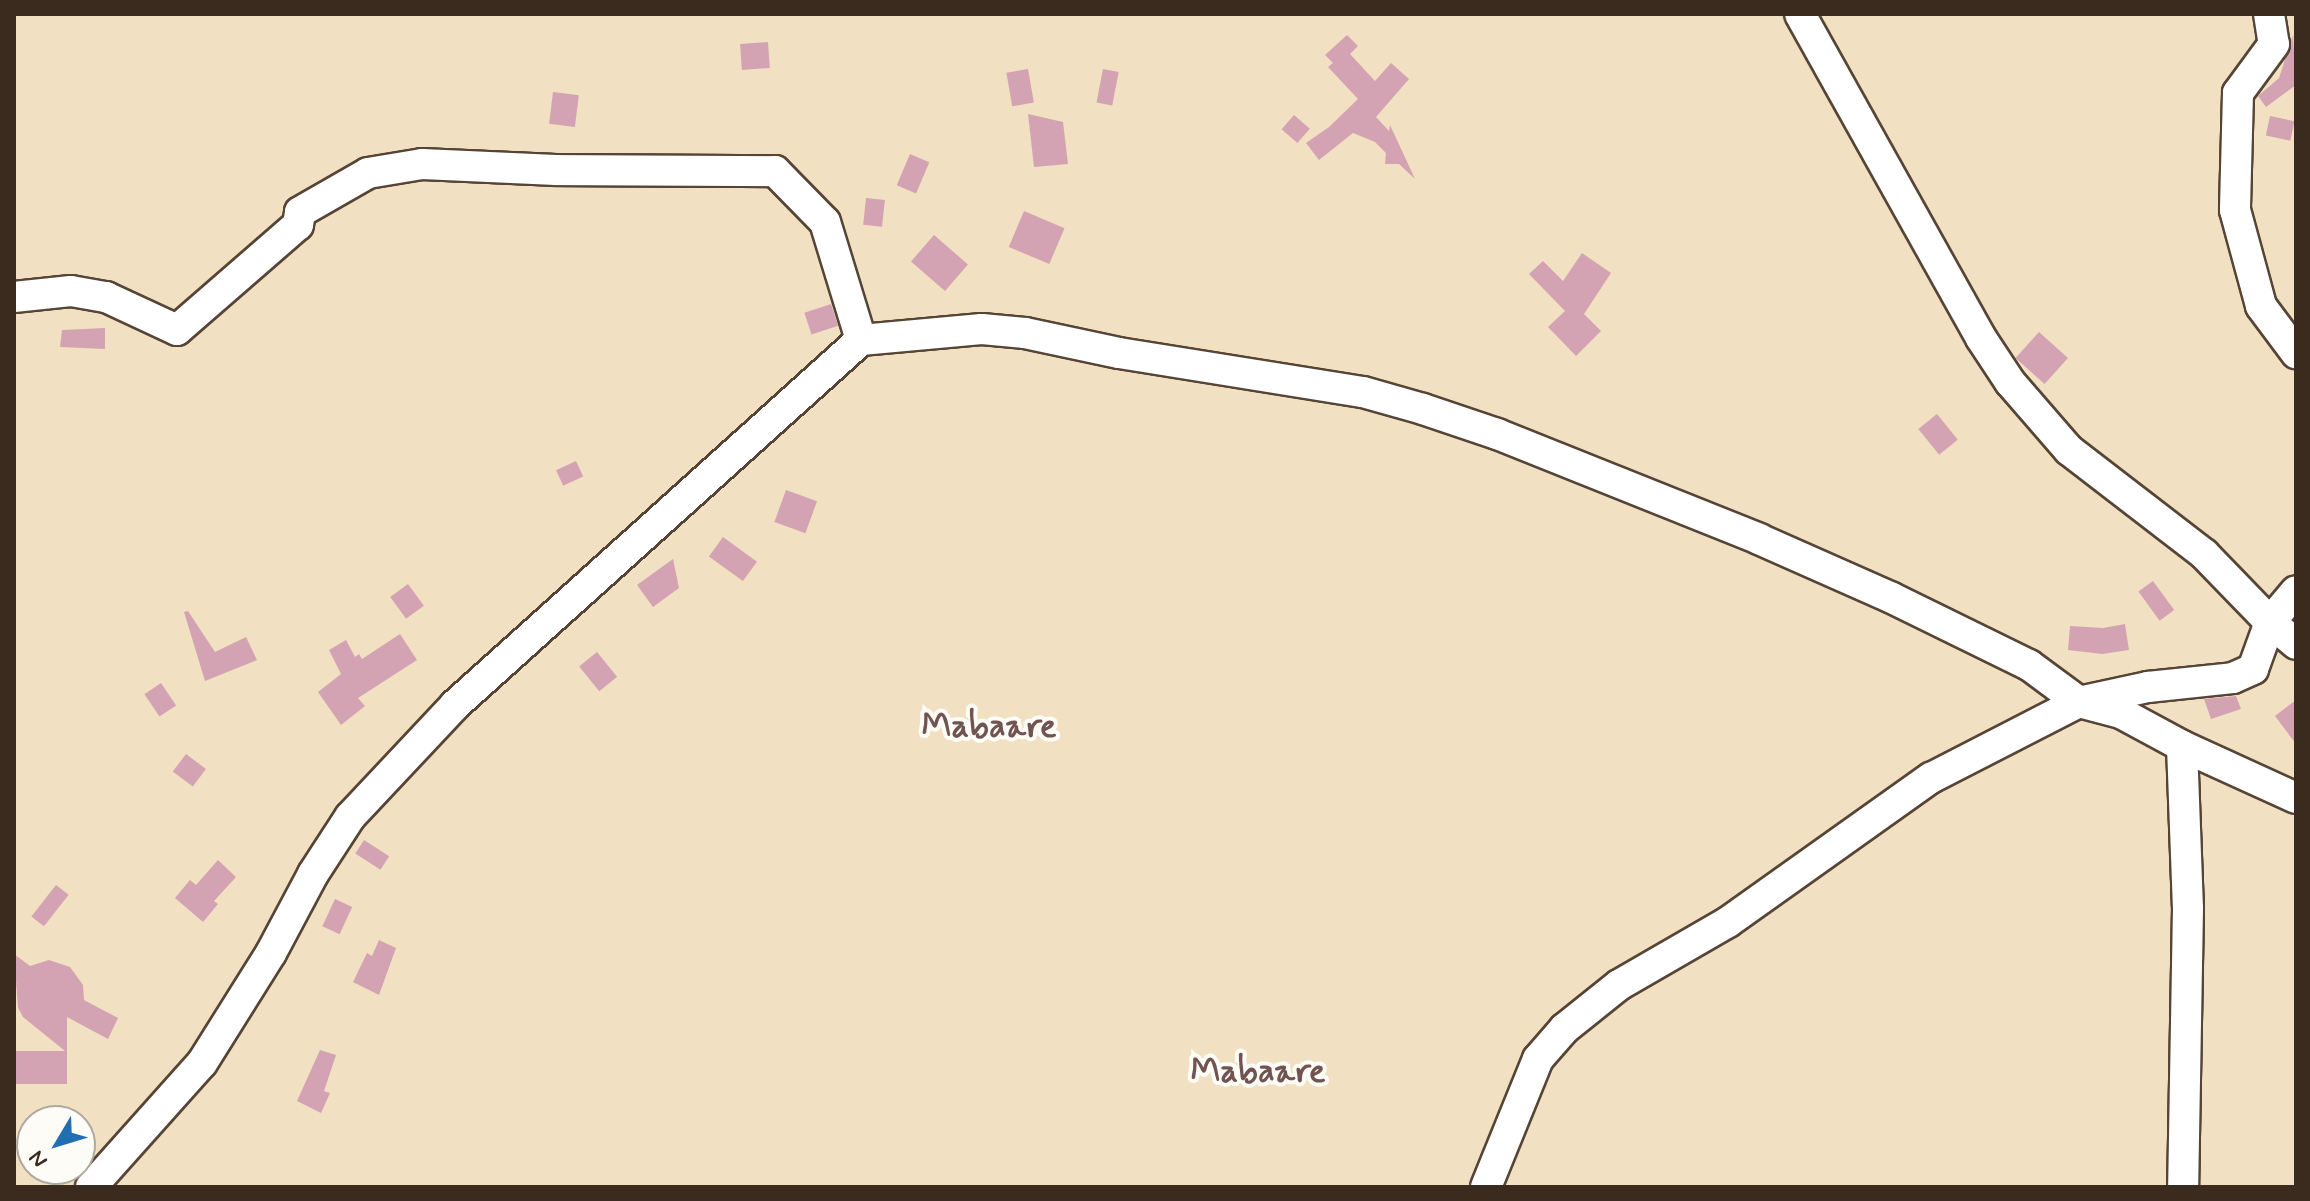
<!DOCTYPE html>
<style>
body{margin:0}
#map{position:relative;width:2310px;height:1201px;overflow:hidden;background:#f1e0c1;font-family:Mynerve,sans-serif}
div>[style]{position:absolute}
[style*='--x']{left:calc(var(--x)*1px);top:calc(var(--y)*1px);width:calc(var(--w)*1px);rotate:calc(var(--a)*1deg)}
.building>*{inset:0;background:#d4a3b3;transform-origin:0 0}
.roads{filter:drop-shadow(2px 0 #564536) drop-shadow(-2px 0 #564536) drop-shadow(0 2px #564536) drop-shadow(0 -2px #564536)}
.minor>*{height:30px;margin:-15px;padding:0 15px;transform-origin:15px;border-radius:15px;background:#fff}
span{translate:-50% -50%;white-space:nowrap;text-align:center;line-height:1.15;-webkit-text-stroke:8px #fdfcf7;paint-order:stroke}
.quarter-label{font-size:34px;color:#715452;font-weight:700}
.frame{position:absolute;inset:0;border:16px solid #3b2a1e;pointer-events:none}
.north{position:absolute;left:16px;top:1105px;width:80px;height:80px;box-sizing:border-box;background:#fdfcf7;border:2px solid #afa8a0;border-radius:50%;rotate:232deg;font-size:22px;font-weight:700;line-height:32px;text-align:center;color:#3b2a1e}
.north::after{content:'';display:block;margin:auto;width:28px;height:36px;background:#1f6fb2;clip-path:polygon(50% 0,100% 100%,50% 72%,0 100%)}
</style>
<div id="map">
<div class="building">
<i style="clip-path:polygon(1347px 35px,1358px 46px,1350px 54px,1375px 81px,1391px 63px,1409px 79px,1376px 117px,1389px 131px,1390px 125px,1415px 179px,1399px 164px,1385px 164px,1386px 153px,1375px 142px,1353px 133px,1319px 160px,1306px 143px,1329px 127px,1358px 99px,1328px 67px,1333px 63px,1325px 55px)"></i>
<i style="clip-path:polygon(2293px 35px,2296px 85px,2266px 107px,2258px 96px,2279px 78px)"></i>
<i style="left:768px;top:42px;width:26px;height:28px;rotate:86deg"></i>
<i style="left:1028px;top:69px;width:34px;height:22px;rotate:80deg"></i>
<i style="left:1103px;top:69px;width:16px;height:34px;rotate:11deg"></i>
<i style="left:553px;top:92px;width:26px;height:32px;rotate:7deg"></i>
<i style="clip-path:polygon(1028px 114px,1063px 122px,1068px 164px,1034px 167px)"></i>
<i style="left:1294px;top:115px;width:21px;height:19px;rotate:41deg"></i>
<i style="left:2270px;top:116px;width:25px;height:20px;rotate:12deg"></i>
<i style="left:910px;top:154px;width:21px;height:34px;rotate:23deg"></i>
<i style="left:866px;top:198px;width:19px;height:27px;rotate:6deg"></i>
<i style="left:1024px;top:211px;width:44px;height:39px;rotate:23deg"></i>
<i style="left:934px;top:235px;width:45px;height:35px;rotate:41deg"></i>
<i style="clip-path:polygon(1582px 253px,1611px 273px,1584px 314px,1601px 331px,1576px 356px,1548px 327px,1565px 311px,1529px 274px,1543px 261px,1563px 281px)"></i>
<i style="left:831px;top:304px;width:23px;height:28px;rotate:72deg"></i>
<i style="clip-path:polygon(105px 328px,105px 349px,60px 347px,62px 330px)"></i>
<i style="left:2039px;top:332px;width:39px;height:35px;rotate:42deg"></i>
<i style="left:1937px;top:414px;width:33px;height:24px;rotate:51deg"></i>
<i style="left:576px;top:461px;width:17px;height:22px;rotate:65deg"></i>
<i style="left:786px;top:490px;width:33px;height:34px;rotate:20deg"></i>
<i style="left:723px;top:537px;width:42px;height:24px;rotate:36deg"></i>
<i style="clip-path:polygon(673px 559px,679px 588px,653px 607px,637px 585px)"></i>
<i style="left:2153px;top:581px;width:36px;height:18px;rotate:54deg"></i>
<i style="left:408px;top:584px;width:27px;height:22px;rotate:54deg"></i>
<i style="clip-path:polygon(188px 611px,215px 652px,246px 637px,257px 660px,205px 681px,184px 612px)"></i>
<i style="clip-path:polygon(2125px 624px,2129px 650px,2102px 654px,2068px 650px,2070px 626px,2103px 628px)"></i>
<i style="clip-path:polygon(400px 634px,417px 660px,358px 698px,365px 706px,341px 725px,318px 692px,341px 674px,329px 650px,346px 640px,355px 657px,359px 654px,362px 659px)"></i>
<i style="left:597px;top:652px;width:32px;height:23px;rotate:51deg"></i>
<i style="left:161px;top:683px;width:27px;height:20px;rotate:56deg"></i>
<i style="clip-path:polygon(2236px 696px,2241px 709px,2211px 719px,2204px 699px)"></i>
<i style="clip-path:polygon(2296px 700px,2296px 744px,2275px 716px)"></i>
<i style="left:186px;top:754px;width:25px;height:22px;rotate:37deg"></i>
<i style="left:364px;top:840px;width:30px;height:16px;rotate:33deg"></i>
<i style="clip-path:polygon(218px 860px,236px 877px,214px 901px,218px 904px,203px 922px,175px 898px,190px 880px,196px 885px)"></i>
<i style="left:56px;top:885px;width:16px;height:40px;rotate:38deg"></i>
<i style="left:335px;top:899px;width:19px;height:30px;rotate:25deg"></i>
<i style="clip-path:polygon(379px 940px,396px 948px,379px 995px,353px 982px,367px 953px,372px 956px)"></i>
<i style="clip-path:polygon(14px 954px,30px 966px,49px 960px,70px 967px,83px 985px,84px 1000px,118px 1018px,108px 1039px,67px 1017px,67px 1084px,14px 1084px,14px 1051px,65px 1051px,23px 1017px,18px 1008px)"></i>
<i style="clip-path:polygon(320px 1050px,336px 1055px,324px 1091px,330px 1093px,321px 1113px,297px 1101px)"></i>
</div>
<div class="roads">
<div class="minor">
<i style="--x:1800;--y:14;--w:371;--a:60.8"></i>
<i style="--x:1981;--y:338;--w:53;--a:56.6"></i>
<i style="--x:2010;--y:382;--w:90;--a:49.1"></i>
<i style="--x:2069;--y:450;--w:170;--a:37.6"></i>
<i style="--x:2204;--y:554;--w:95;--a:45.9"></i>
<i style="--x:2270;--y:622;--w:34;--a:40"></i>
<i style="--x:2269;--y:14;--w:30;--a:81"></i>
<i style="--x:2274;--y:44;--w:61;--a:126.3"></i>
<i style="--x:2238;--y:93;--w:117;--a:91.5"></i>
<i style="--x:2235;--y:210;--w:99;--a:74.8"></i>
<i style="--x:2261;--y:306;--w:59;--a:53.3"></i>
<i style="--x:14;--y:297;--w:57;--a:-6"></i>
<i style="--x:71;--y:291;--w:36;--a:10"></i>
<i style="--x:106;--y:297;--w:78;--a:24.9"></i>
<i style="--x:177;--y:330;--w:160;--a:-41"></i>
<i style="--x:298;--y:225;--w:13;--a:-81"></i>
<i style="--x:300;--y:212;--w:78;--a:-29.8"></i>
<i style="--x:368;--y:173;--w:55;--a:-9.5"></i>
<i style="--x:422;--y:164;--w:134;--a:2.6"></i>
<i style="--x:556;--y:170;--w:219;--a:0.3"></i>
<i style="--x:775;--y:171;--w:71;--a:45.6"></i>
<i style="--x:825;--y:222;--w:123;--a:73"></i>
<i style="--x:2182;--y:746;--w:162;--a:87.9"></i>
<i style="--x:2188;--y:908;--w:279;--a:91"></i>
<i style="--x:91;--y:1187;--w:166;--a:-48.2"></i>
<i style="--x:202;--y:1063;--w:130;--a:-57.9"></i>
<i style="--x:271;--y:953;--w:89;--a:-62"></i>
<i style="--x:313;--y:874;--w:68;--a:-57"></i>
<i style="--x:350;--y:817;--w:154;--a:-46.8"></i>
<i style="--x:455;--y:705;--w:546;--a:-41.96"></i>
<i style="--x:861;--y:340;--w:121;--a:-5.2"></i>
<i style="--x:982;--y:329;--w:43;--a:5.3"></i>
<i style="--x:1025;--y:333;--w:96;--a:12"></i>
<i style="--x:1119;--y:353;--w:247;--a:9.1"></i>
<i style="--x:1363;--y:392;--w:62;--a:15.8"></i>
<i style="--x:1423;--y:409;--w:78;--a:18.7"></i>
<i style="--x:1497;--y:434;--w:282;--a:21.8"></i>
<i style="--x:1759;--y:539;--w:143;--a:23.9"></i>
<i style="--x:1890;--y:597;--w:155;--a:26.1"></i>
<i style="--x:2029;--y:665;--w:62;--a:36.5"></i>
<i style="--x:2079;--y:702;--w:43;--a:14.7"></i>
<i style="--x:2121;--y:713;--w:69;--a:28.4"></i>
<i style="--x:2182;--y:746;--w:125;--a:24.5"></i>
<i style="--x:1486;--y:1187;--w:138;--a:-67.9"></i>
<i style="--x:1538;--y:1059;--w:40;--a:-49"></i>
<i style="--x:1564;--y:1029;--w:70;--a:-38.7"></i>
<i style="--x:1619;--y:985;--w:126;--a:-30"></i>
<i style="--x:1728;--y:922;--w:249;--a:-35.4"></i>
<i style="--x:1931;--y:778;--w:166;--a:-27.2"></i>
<i style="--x:2079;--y:702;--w:71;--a:-12.3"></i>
<i style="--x:2148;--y:687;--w:85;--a:-6"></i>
<i style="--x:2233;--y:678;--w:22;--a:-24"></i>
<i style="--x:2253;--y:669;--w:50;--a:-70.1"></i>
<i style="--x:2270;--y:622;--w:40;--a:-50"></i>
</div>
</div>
<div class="quarter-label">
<span style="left:989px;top:727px">Mabaare</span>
<span style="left:1258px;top:1072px">Mabaare</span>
</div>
<div class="frame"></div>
<div class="north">N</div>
</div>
